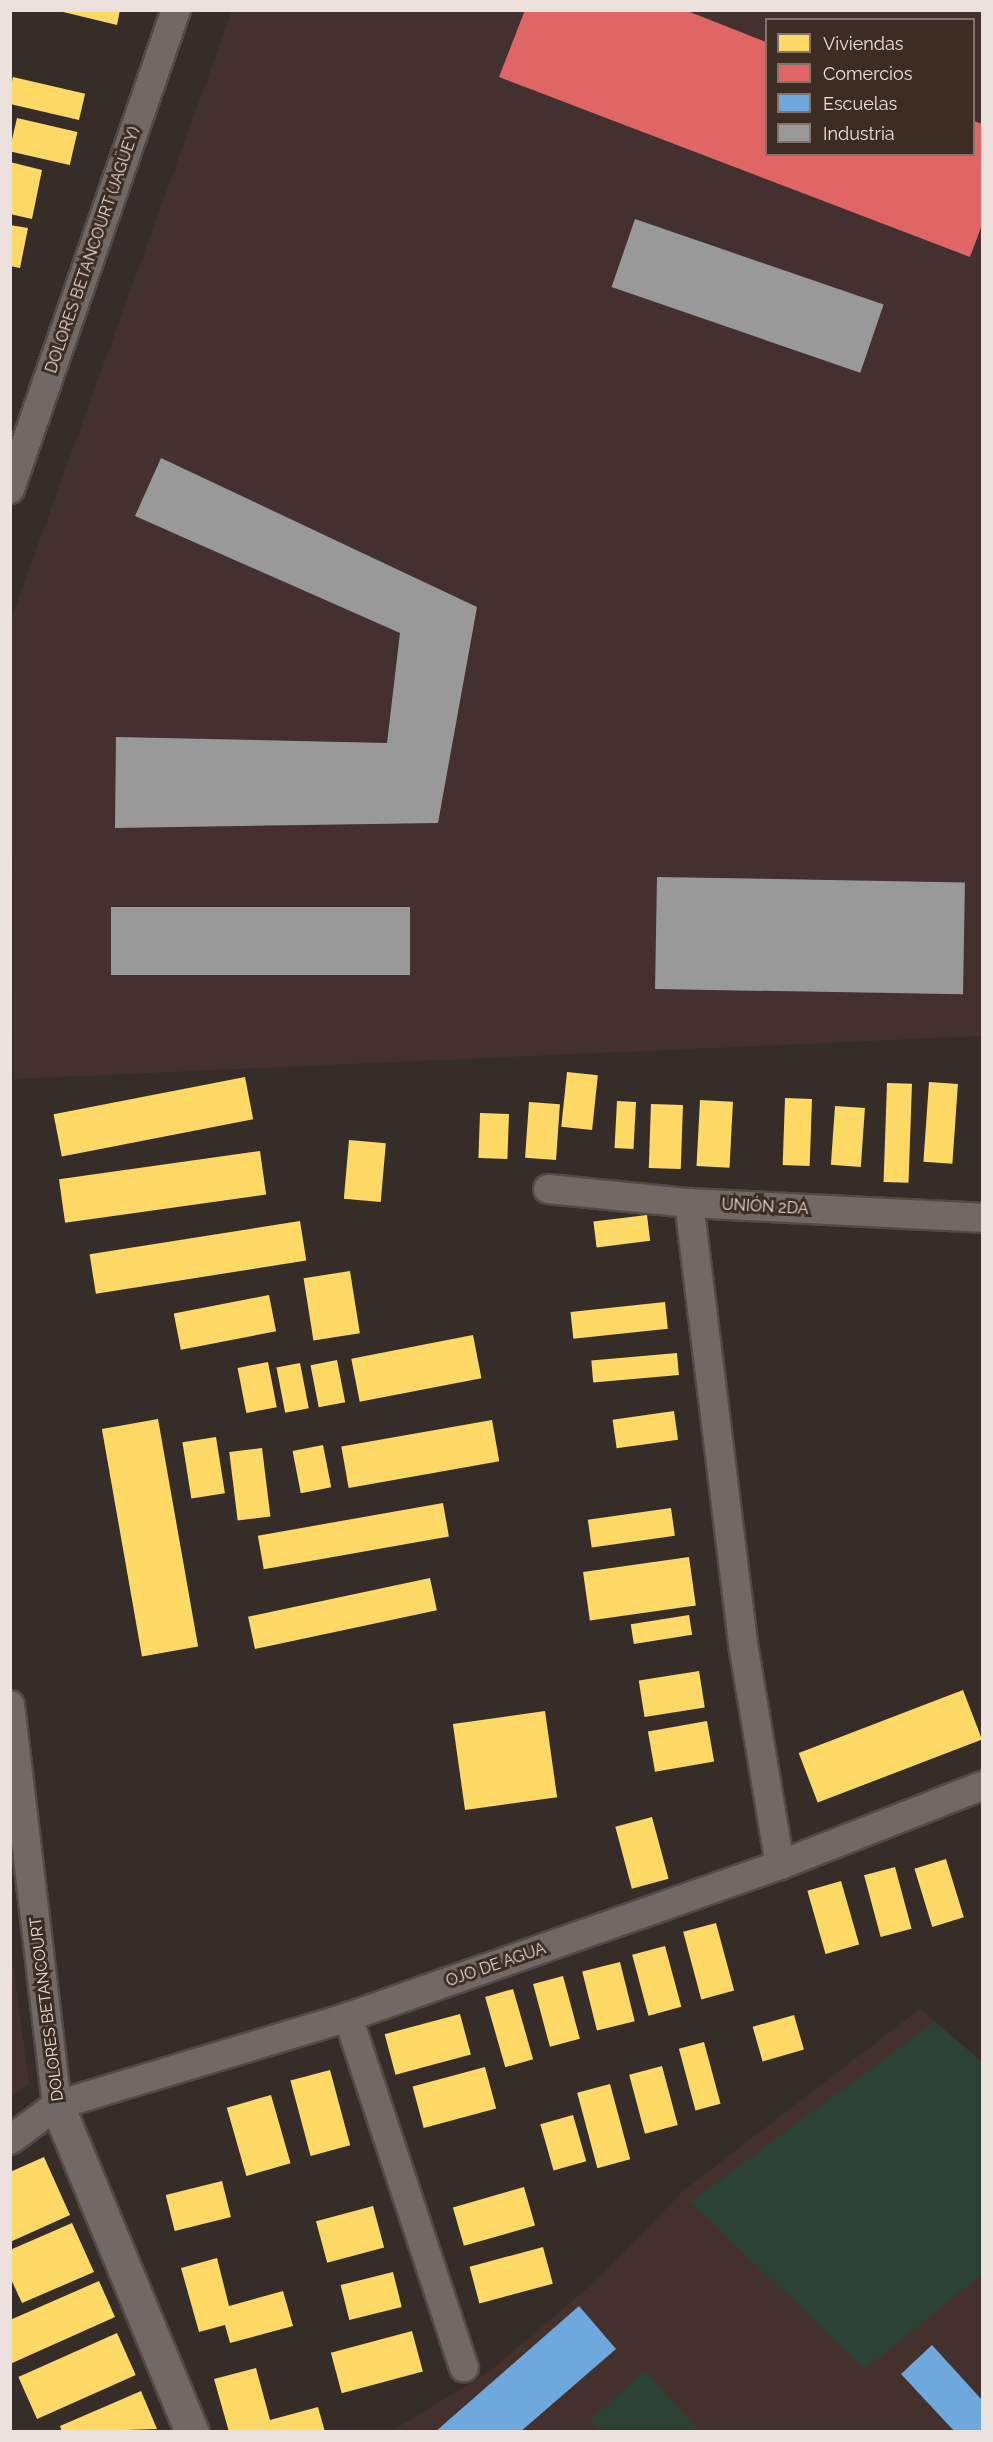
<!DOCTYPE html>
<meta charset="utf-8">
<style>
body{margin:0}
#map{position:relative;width:993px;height:2442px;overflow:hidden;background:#362d29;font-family:Raleway,sans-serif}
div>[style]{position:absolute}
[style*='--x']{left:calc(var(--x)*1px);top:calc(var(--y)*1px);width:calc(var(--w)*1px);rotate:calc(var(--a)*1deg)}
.industrial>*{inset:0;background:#443030}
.education>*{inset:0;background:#44312e}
.green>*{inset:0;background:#2b4135}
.homes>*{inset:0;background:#ffd966;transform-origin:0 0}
.shops>*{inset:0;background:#e06666}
.schools>*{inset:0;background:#6fa8dc}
.industry>*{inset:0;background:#999;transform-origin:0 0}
.roads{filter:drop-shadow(2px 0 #534a47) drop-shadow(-2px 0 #534a47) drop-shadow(0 2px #534a47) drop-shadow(0 -2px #534a47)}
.minor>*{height:28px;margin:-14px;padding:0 14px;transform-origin:14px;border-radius:14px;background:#726965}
.tertiary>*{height:33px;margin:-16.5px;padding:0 16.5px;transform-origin:16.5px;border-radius:16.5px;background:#726965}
span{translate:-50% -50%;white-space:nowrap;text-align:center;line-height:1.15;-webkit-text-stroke:6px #3c2c23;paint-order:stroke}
.street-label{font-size:16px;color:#ece1dc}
.frame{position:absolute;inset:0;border:12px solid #ece1dc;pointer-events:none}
.legend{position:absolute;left:765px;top:18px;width:210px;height:138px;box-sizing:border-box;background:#3c2c23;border:2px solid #82746d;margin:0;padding:8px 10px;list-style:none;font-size:18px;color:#ece1dc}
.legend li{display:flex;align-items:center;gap:12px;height:30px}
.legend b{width:30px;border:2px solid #82746d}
</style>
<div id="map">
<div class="industrial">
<i style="clip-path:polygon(evenodd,232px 11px,982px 11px,982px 1036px,14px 1079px,10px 622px,232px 11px,766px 20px,974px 20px,974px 154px,766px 154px,766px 20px)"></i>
</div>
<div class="education">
<i style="clip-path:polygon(11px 1947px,29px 2084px,11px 2097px,10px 2097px)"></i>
<i style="clip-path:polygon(920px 2009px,982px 2062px,982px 2431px,390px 2432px,489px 2372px,597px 2280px,684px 2190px)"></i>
</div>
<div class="green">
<i style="clip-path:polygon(935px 2022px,982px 2062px,982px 2274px,865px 2369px,690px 2202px)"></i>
<i style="clip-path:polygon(645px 2371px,699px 2431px,601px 2431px,590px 2420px)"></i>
</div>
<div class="homes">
<i style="clip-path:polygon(55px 10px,120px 10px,117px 25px)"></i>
<i style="left:13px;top:77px;width:74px;height:27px;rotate:13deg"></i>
<i style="left:17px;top:118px;width:62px;height:34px;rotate:13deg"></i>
<i style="clip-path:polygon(10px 162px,42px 170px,32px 219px,10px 214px)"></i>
<i style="clip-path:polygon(10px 225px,28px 228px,20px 268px,10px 266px)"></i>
<i style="left:567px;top:1072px;width:31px;height:55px;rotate:6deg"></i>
<i style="left:245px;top:1077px;width:43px;height:195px;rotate:79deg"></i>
<i style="left:929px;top:1082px;width:29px;height:80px;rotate:4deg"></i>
<i style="left:887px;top:1083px;width:25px;height:99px;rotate:2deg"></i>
<i style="left:785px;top:1098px;width:27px;height:67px;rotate:2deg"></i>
<i style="left:700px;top:1100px;width:33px;height:66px;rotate:3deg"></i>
<i style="left:617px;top:1101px;width:19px;height:47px;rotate:3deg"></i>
<i style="left:529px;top:1102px;width:31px;height:56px;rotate:4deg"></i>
<i style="left:651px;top:1104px;width:32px;height:64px;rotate:2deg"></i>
<i style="left:835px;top:1106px;width:30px;height:59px;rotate:4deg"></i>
<i style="left:480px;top:1113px;width:29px;height:45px;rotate:2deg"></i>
<i style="left:349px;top:1140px;width:37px;height:59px;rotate:5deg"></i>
<i style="left:260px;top:1151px;width:44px;height:203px;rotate:82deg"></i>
<i style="left:647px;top:1215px;width:26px;height:54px;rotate:83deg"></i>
<i style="left:300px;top:1221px;width:40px;height:213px;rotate:81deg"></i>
<i style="left:350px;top:1271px;width:63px;height:47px;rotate:81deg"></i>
<i style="left:269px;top:1295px;width:37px;height:97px;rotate:79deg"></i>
<i style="left:665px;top:1302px;width:27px;height:95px;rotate:84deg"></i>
<i style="left:473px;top:1335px;width:44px;height:124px;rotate:79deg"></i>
<i style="left:677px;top:1353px;width:22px;height:86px;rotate:85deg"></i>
<i style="left:337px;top:1360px;width:43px;height:27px;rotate:79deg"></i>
<i style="left:268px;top:1362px;width:46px;height:31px;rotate:79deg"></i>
<i style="left:300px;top:1363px;width:46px;height:24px;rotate:79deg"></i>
<i style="left:674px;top:1411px;width:29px;height:62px;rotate:82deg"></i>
<i style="left:158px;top:1419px;width:231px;height:57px;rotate:80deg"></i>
<i style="left:492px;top:1420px;width:42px;height:153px;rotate:80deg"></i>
<i style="left:216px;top:1437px;width:57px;height:34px;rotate:81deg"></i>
<i style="left:323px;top:1445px;width:43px;height:31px;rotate:79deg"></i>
<i style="left:262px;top:1448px;width:69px;height:33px;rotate:83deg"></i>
<i style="left:443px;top:1503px;width:34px;height:188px;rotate:80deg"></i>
<i style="left:671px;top:1508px;width:28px;height:84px;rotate:82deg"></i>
<i style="left:689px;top:1557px;width:49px;height:107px;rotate:82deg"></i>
<i style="left:430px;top:1578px;width:33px;height:186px;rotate:78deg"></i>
<i style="left:689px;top:1615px;width:20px;height:59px;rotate:81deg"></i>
<i style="left:699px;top:1671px;width:37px;height:61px;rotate:81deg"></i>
<i style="left:963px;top:1690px;width:53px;height:176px;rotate:69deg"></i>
<i style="left:545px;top:1711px;width:87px;height:93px;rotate:82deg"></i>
<i style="left:707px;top:1721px;width:41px;height:60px;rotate:80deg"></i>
<i style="left:652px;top:1817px;width:64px;height:38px;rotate:75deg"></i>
<i style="left:946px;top:1859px;width:61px;height:33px;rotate:73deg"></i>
<i style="left:895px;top:1867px;width:64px;height:32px;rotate:75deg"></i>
<i style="left:841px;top:1881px;width:66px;height:35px;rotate:74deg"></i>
<i style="left:716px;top:1923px;width:70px;height:34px;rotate:75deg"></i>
<i style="left:665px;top:1946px;width:63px;height:34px;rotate:75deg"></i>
<i style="left:620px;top:1962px;width:61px;height:39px;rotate:76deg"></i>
<i style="left:563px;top:1976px;width:65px;height:31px;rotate:75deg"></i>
<i style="left:513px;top:1989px;width:73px;height:29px;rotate:74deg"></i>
<i style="left:460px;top:2014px;width:42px;height:78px;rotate:75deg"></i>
<i style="left:794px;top:2015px;width:36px;height:43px;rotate:74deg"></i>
<i style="left:704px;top:2042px;width:64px;height:26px;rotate:75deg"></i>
<i style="left:662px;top:2066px;width:61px;height:34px;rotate:75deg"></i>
<i style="left:485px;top:2067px;width:43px;height:75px;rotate:75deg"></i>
<i style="left:330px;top:2070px;width:78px;height:41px;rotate:75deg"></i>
<i style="left:610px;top:2084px;width:78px;height:34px;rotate:75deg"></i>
<i style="left:271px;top:2095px;width:71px;height:46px;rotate:74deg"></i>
<i style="left:573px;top:2115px;width:48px;height:34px;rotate:74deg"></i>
<i style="clip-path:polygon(44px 2157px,70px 2215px,10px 2242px,10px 2172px)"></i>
<i style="left:222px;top:2181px;width:37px;height:58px;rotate:76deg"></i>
<i style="left:524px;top:2187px;width:40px;height:74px;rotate:74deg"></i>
<i style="left:373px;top:2206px;width:43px;height:59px;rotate:75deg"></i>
<i style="clip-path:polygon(72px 2223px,94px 2272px,22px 2303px,10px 2277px,10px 2250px)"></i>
<i style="left:543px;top:2247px;width:38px;height:76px;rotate:75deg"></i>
<i style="clip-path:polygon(217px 2258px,229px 2306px,283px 2291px,293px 2326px,230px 2343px,225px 2325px,199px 2332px,181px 2268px)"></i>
<i style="left:393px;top:2272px;width:36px;height:54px;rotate:76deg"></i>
<i style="clip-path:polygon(99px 2281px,115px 2317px,10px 2364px,10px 2320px)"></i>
<i style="left:412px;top:2331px;width:42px;height:84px;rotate:75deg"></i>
<i style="left:117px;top:2333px;width:46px;height:108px;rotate:66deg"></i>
<i style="clip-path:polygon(256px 2368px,270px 2420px,318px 2407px,325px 2432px,229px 2432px,214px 2379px)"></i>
<i style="clip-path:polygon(141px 2391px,157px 2429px,62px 2432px,60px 2426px)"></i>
</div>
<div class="shops">
<i style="clip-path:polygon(525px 10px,685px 10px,766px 42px,766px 154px,974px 154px,974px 121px,982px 124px,982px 225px,970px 257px,499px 77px)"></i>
</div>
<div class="schools">
<i style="clip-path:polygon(579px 2306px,616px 2349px,520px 2432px,435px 2432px)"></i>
<i style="clip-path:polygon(932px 2345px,982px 2400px,982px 2432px,955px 2432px,901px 2374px)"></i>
</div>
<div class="industry">
<i style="left:635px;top:219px;width:263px;height:72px;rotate:19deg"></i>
<i style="clip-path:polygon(161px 458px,477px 607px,438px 823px,115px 828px,116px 737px,387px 743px,400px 633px,135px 516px)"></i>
<i style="left:657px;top:877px;width:308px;height:112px;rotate:1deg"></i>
<i style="left:111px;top:907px;width:299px;height:68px"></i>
</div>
<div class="roads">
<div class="minor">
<i style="--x:10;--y:489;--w:507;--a:-70.89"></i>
<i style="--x:548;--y:1189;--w:142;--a:5.7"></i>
<i style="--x:689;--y:1203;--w:293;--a:2.9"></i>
<i style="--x:689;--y:1203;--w:450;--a:83"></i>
<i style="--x:744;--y:1650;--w:218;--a:80.5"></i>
<i style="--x:10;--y:1705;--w:403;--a:83.3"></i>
<i style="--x:348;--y:2017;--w:369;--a:71.7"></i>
<i style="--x:10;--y:2140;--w:59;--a:-36.7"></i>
<i style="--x:57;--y:2105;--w:304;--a:-16.8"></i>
<i style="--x:348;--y:2017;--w:458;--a:-19.4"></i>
<i style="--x:780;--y:1865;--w:217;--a:-21.4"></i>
</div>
<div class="tertiary">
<i style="--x:57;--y:2105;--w:354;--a:67.6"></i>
</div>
</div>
<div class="street-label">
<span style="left:93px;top:250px;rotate:-71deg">DOLORES BETANCOURT (JAGÜEY)</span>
<span style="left:765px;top:1207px;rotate:3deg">UNIÓN 2DA</span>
<span style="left:496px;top:1965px;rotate:-19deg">OJO DE AGUA</span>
<span style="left:47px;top:2009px;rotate:-97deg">DOLORES BETANCOURT</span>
</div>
<div class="frame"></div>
<ul class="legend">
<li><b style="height:16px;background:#ffd966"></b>Viviendas</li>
<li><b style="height:16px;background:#e06666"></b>Comercios</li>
<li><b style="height:16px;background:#6fa8dc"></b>Escuelas</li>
<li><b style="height:16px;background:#999"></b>Industria</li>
</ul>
</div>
